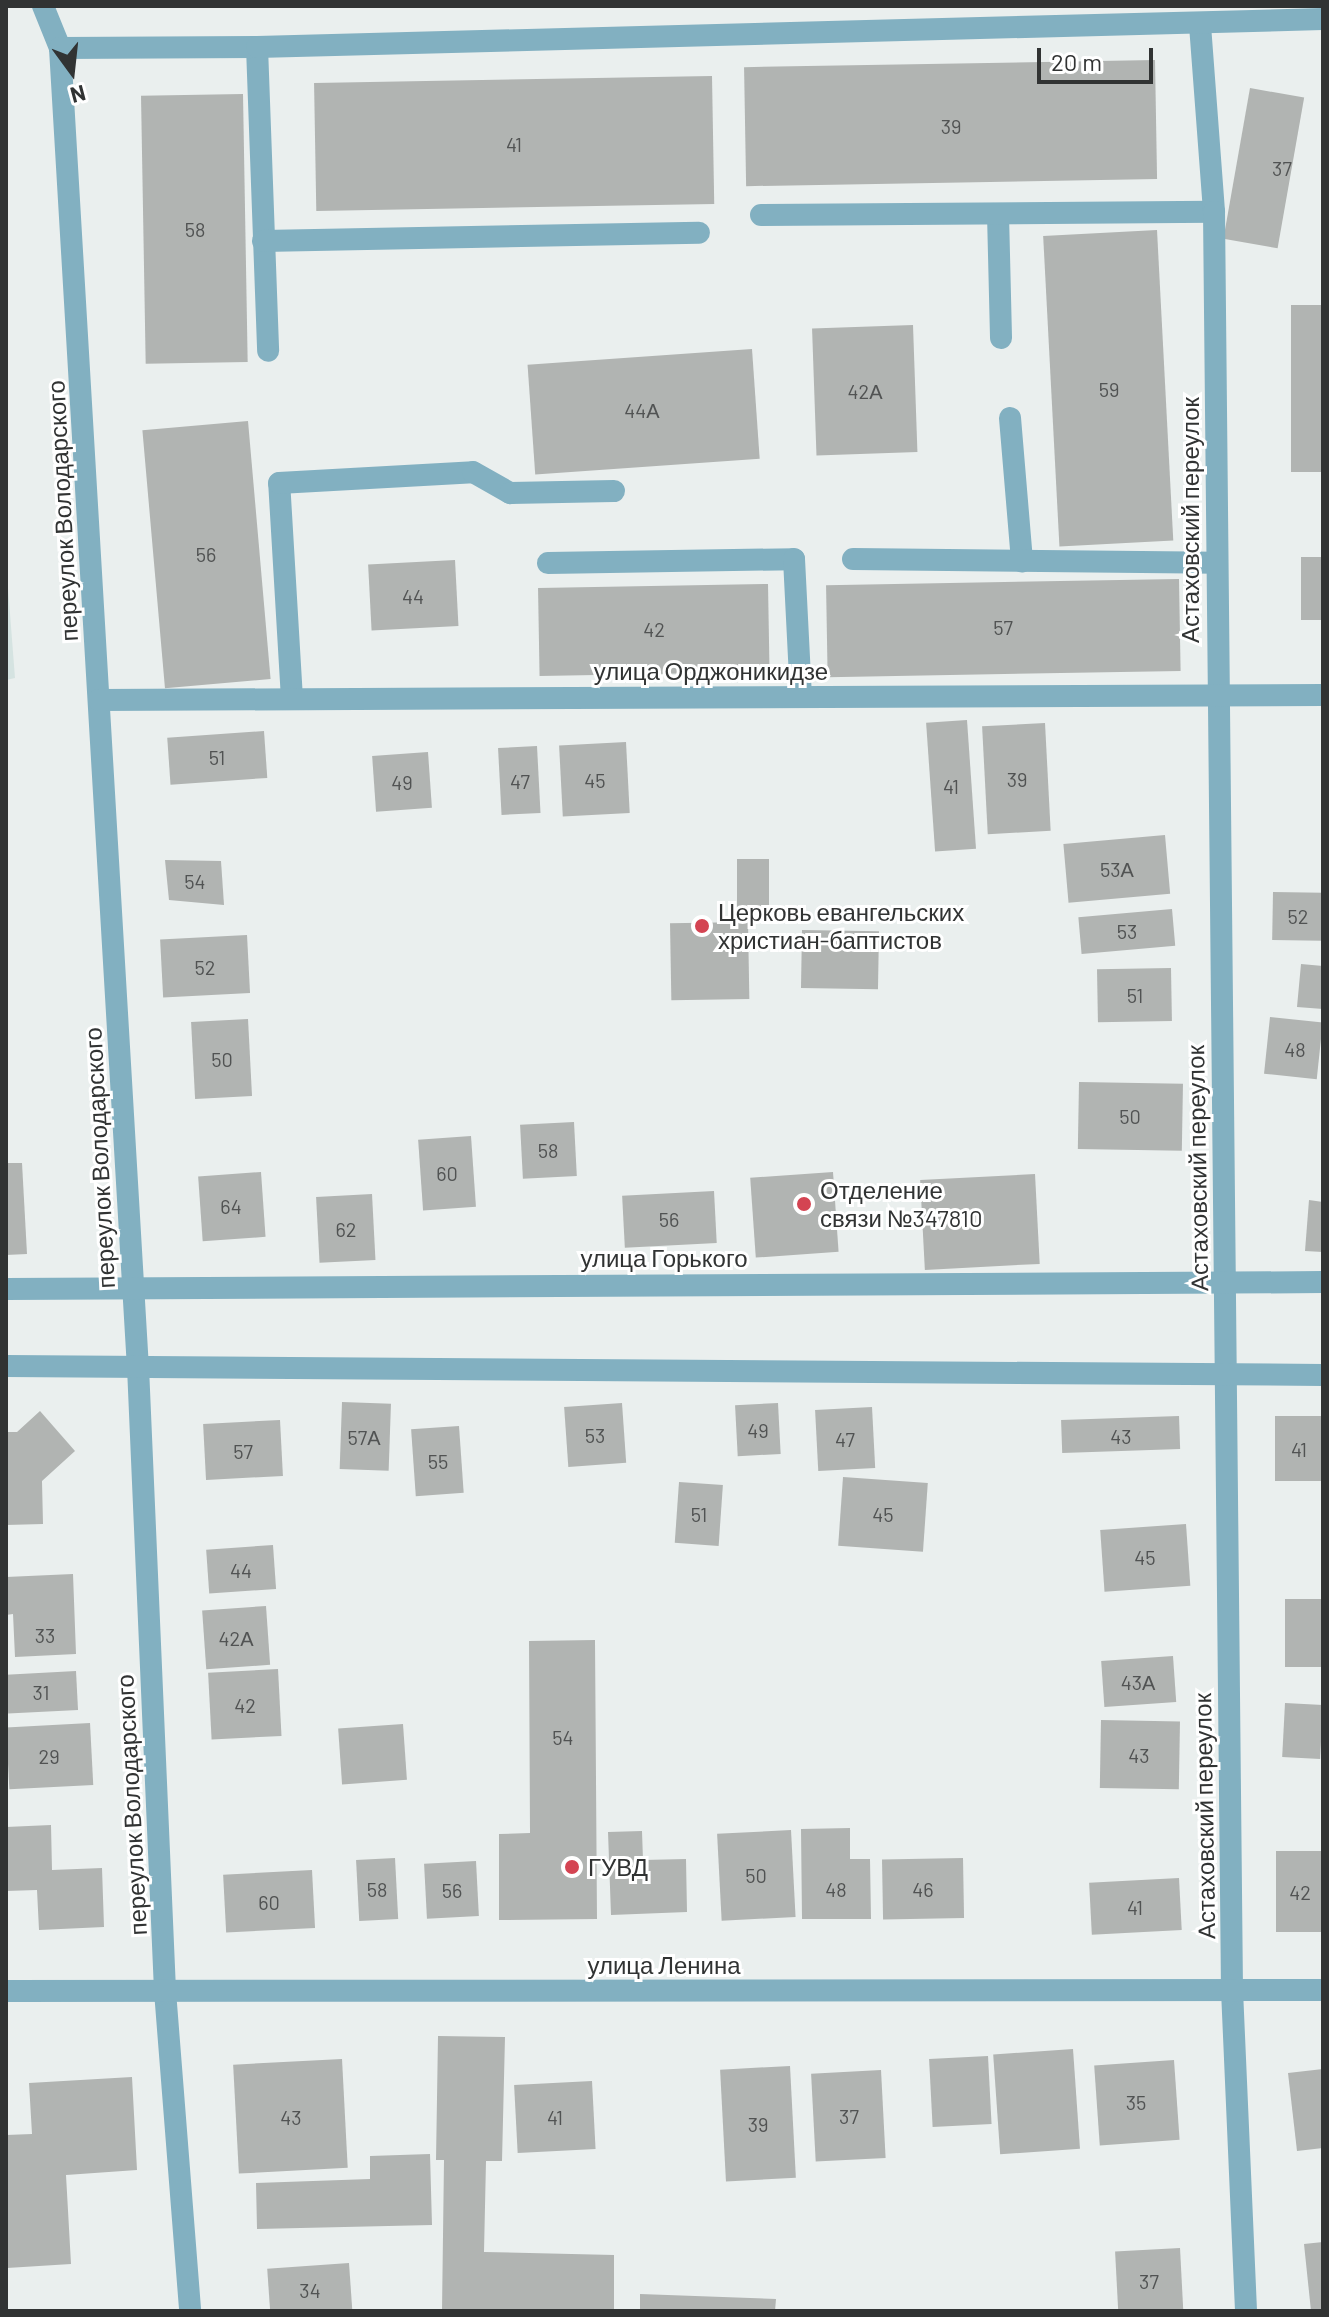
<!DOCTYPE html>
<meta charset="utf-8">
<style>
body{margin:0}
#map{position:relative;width:1329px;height:2317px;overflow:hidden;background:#eaefee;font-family:Barlow,sans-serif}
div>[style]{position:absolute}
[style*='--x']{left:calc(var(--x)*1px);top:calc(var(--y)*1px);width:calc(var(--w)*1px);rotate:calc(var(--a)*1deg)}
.built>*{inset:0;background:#d5e3e1}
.building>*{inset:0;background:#b1b4b2;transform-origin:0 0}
.service>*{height:22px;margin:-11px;padding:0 11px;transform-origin:11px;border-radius:11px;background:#82b0c1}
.minor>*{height:22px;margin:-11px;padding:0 11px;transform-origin:11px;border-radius:11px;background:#82b0c1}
.dots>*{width:22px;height:22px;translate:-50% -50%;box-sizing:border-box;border:4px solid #fff;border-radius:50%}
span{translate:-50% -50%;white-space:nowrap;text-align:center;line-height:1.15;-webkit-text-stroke:6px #fff;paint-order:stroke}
.number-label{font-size:20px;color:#515353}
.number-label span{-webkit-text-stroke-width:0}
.street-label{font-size:24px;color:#313333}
.poi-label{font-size:24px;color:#313333}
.left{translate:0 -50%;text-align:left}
.frame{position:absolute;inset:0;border:8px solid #313333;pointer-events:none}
.north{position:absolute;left:32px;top:32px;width:80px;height:80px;-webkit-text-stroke:6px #fff;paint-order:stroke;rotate:165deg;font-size:22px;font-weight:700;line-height:32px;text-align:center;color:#313333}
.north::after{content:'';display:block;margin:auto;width:28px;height:36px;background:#313333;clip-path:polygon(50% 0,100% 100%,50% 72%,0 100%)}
.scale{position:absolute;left:1037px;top:48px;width:116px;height:36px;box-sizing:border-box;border:4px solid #313333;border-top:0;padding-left:10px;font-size:24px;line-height:28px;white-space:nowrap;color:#313333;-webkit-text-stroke:6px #fff;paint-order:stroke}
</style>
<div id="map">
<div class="built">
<i style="clip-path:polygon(6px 562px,15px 678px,6px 680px)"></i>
</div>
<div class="building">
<i style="left:1155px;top:60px;width:119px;height:411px;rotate:89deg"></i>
<i style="left:712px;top:76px;width:128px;height:398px;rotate:89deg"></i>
<i style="left:1250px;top:88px;width:55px;height:153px;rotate:10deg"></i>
<i style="left:243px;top:94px;width:268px;height:102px;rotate:89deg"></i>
<i style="left:1157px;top:230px;width:311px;height:114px;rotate:87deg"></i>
<i style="left:1323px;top:305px;width:167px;height:32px;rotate:90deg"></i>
<i style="left:913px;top:325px;width:127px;height:101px;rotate:88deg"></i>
<i style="left:752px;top:349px;width:110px;height:225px;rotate:86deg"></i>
<i style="left:248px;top:421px;width:259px;height:106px;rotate:85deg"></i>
<i style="left:1323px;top:557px;width:63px;height:22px;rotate:90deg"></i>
<i style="left:455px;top:560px;width:66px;height:87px;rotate:87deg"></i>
<i style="left:1179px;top:579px;width:92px;height:353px;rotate:89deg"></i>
<i style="left:768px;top:584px;width:88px;height:230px;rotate:89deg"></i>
<i style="left:967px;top:720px;width:129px;height:41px;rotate:86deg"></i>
<i style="left:1045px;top:723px;width:108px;height:63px;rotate:87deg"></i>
<i style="left:264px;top:731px;width:47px;height:97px;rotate:86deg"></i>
<i style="left:626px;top:742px;width:71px;height:67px;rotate:87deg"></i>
<i style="left:537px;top:746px;width:67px;height:39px;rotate:87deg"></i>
<i style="left:428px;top:752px;width:56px;height:56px;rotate:86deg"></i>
<i style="left:1165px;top:835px;width:59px;height:102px;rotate:85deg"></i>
<i style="left:737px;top:859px;width:32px;height:51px"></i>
<i style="clip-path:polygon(165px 860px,221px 861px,224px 905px,169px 900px)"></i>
<i style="left:1273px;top:892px;width:50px;height:48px;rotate:1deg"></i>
<i style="left:1172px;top:909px;width:37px;height:94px;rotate:85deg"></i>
<i style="left:748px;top:922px;width:77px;height:78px;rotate:89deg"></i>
<i style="left:802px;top:930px;width:77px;height:58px;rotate:1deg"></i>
<i style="left:247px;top:935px;width:58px;height:87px;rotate:87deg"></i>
<i style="clip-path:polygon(1301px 964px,1323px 966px,1323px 1009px,1297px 1007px)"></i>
<i style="left:1171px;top:968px;width:53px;height:74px;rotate:89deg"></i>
<i style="left:1270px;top:1017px;width:53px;height:57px;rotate:6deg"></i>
<i style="left:248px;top:1019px;width:77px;height:57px;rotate:87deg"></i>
<i style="left:1079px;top:1082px;width:104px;height:67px;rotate:1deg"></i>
<i style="left:574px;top:1122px;width:54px;height:54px;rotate:87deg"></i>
<i style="left:471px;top:1136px;width:71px;height:53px;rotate:86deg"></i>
<i style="clip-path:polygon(6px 1163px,22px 1163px,27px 1254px,6px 1255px)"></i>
<i style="left:261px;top:1172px;width:65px;height:63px;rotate:86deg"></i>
<i style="left:833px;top:1172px;width:80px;height:83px;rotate:86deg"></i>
<i style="left:1035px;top:1174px;width:90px;height:115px;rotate:87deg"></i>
<i style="left:714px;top:1191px;width:52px;height:92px;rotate:87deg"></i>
<i style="left:372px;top:1194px;width:66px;height:56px;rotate:87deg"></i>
<i style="clip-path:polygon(1309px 1200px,1323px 1202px,1323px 1252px,1305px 1251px)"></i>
<i style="left:342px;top:1402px;width:49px;height:67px;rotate:2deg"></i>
<i style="left:622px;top:1403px;width:60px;height:58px;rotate:86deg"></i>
<i style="left:778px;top:1403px;width:51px;height:43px;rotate:87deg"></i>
<i style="left:872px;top:1407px;width:61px;height:57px;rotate:87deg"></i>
<i style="clip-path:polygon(40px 1411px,75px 1451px,42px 1481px,43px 1524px,6px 1525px,6px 1432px,17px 1432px)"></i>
<i style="left:1179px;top:1416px;width:33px;height:118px;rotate:88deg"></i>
<i style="left:1323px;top:1416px;width:65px;height:48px;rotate:90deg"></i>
<i style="left:280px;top:1420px;width:56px;height:77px;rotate:87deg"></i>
<i style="left:459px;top:1426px;width:67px;height:48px;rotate:86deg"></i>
<i style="left:843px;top:1477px;width:85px;height:69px;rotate:4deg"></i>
<i style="left:679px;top:1482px;width:44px;height:61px;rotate:4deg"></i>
<i style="left:1186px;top:1524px;width:62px;height:86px;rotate:86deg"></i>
<i style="left:273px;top:1545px;width:44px;height:67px;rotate:86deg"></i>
<i style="clip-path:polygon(73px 1574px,76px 1654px,15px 1657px,13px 1614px,6px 1615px,6px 1577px)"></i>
<i style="left:1285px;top:1599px;width:38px;height:68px"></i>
<i style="left:266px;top:1606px;width:59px;height:64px;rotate:86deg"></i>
<i style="clip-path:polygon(595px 1640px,597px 1919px,499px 1920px,499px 1834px,530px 1833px,529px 1641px)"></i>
<i style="left:1173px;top:1656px;width:46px;height:72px;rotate:86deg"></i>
<i style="left:278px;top:1669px;width:67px;height:70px;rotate:87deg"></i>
<i style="left:76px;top:1671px;width:39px;height:70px;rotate:87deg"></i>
<i style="left:1285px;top:1703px;width:38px;height:54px;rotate:3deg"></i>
<i style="left:1101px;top:1720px;width:79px;height:68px;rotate:1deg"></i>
<i style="left:90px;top:1723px;width:62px;height:84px;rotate:87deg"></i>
<i style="left:403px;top:1724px;width:56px;height:65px;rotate:86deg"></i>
<i style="clip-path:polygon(51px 1825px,52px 1870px,102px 1868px,104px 1927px,39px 1930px,37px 1890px,6px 1891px,6px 1827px)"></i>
<i style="clip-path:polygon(850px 1828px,850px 1859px,870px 1859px,871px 1919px,802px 1919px,801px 1829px)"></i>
<i style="left:791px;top:1830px;width:87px;height:74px;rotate:87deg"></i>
<i style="clip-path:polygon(642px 1831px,643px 1860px,686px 1859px,687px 1912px,611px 1915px,608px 1832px)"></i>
<i style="left:1323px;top:1851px;width:81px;height:47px;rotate:90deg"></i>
<i style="left:395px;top:1858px;width:61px;height:39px;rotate:87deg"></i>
<i style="left:963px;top:1858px;width:60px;height:81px;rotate:89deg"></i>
<i style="left:476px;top:1861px;width:55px;height:52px;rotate:87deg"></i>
<i style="left:312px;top:1870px;width:58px;height:89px;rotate:87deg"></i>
<i style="left:1179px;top:1878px;width:52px;height:90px;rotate:87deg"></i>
<i style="clip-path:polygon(438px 2036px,505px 2037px,502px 2161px,486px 2161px,484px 2252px,614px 2255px,614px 2311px,442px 2311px,444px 2160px,436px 2160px)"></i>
<i style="left:1073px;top:2049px;width:100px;height:80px;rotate:86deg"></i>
<i style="left:988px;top:2056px;width:68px;height:59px;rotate:87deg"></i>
<i style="left:342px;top:2059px;width:109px;height:109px;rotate:87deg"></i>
<i style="left:1174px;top:2060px;width:80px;height:80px;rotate:86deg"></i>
<i style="left:790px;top:2066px;width:112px;height:70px;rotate:87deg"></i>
<i style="clip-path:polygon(1323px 2069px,1323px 2148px,1297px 2151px,1288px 2073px)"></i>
<i style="left:881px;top:2070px;width:88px;height:70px;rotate:87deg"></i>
<i style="clip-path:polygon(132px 2077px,137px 2170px,66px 2175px,71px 2264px,7px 2268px,6px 2135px,32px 2134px,29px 2083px)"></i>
<i style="left:592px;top:2081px;width:68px;height:78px;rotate:87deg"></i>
<i style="clip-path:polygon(430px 2154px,432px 2225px,257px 2229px,256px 2183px,370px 2179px,370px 2156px)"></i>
<i style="clip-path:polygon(1323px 2242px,1323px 2311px,1311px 2311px,1304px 2244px)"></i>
<i style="left:1180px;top:2248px;width:62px;height:65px;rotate:87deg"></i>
<i style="left:349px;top:2263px;width:48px;height:82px;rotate:86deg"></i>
<i style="clip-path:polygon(640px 2294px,776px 2299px,775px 2311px,640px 2311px)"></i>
</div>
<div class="service">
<i style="--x:257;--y:47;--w:304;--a:87.9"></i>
<i style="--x:998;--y:214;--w:124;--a:88.6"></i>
<i style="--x:761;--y:215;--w:453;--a:-0.4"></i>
<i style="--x:263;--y:241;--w:436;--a:-1.1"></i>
<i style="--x:1010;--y:418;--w:144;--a:85.2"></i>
<i style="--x:853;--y:559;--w:363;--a:0.6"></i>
<i style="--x:548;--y:563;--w:246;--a:-0.9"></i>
<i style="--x:794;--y:559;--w:137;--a:87.1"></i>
<i style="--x:292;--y:699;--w:216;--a:-93.4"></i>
<i style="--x:279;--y:483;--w:194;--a:-3.2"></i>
<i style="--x:473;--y:472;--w:43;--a:29.6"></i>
<i style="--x:510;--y:493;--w:104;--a:-1.1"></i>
</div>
<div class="minor">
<i style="--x:43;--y:6;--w:45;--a:68"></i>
<i style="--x:60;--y:48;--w:1321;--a:86.62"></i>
<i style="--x:138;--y:1367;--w:625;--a:87.52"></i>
<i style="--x:165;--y:1991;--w:321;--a:85.5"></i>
<i style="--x:1200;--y:25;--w:188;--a:85.7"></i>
<i style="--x:1214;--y:212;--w:1778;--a:89.42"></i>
<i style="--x:1232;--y:1990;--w:321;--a:87.5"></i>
<i style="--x:60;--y:48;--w:197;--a:-0.3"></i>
<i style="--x:257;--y:47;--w:1066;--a:-1.5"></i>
<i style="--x:99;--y:700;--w:1224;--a:-0.23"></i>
<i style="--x:6;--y:1289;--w:1317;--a:-0.3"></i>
<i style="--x:6;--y:1366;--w:1317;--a:0.39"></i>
<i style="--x:6;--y:1991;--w:1317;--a:-0.04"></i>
</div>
<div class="dots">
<i style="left:702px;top:926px;background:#d44452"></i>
<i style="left:804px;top:1204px;background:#d44452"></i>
<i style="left:572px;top:1867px;background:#d44452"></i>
</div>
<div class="number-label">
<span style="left:951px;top:126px">39</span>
<span style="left:514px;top:144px">41</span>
<span style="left:1282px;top:168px">37</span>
<span style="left:195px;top:229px">58</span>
<span style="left:1109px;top:389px">59</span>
<span style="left:865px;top:391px">42А</span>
<span style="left:642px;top:410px">44А</span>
<span style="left:206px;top:554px">56</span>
<span style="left:413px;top:596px">44</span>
<span style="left:1003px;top:627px">57</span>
<span style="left:654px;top:629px">42</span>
<span style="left:217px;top:757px">51</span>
<span style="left:1017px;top:779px">39</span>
<span style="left:595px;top:780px">45</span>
<span style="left:520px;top:781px">47</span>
<span style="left:402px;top:782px">49</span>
<span style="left:951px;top:786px">41</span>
<span style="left:1117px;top:869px">53А</span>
<span style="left:195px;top:881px">54</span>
<span style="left:1298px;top:916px">52</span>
<span style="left:1127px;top:931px">53</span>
<span style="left:205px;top:967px">52</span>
<span style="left:1135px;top:995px">51</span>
<span style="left:1295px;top:1049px">48</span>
<span style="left:222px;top:1059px">50</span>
<span style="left:1130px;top:1116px">50</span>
<span style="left:548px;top:1150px">58</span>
<span style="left:447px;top:1173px">60</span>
<span style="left:231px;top:1206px">64</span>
<span style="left:669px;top:1219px">56</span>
<span style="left:346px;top:1229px">62</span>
<span style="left:758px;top:1430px">49</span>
<span style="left:595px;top:1435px">53</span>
<span style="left:1121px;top:1436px">43</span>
<span style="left:364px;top:1437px">57А</span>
<span style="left:845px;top:1439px">47</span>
<span style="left:1299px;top:1449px">41</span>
<span style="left:243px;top:1451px">57</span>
<span style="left:438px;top:1461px">55</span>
<span style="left:699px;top:1514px">51</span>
<span style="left:883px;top:1514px">45</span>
<span style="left:1145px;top:1557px">45</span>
<span style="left:241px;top:1570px">44</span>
<span style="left:45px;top:1635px">33</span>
<span style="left:236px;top:1638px">42А</span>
<span style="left:1138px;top:1682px">43А</span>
<span style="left:41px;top:1692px">31</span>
<span style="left:245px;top:1705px">42</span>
<span style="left:563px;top:1737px">54</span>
<span style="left:1139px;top:1755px">43</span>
<span style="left:49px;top:1756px">29</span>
<span style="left:756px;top:1875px">50</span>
<span style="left:377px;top:1889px">58</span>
<span style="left:836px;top:1889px">48</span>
<span style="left:923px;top:1889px">46</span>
<span style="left:452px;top:1890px">56</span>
<span style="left:1300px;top:1892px">42</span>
<span style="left:269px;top:1902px">60</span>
<span style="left:1135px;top:1907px">41</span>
<span style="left:1136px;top:2102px">35</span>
<span style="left:849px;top:2116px">37</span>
<span style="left:291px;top:2117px">43</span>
<span style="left:555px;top:2117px">41</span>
<span style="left:758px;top:2124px">39</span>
<span style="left:1149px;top:2281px">37</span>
<span style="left:310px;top:2290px">34</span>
</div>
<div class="street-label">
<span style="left:62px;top:511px;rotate:-93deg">переулок Володарского</span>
<span style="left:1190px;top:520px;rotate:-90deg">Астаховский переулок</span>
<span style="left:711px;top:671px">улица Орджоникидзе</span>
<span style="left:99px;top:1158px;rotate:-93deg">переулок Володарского</span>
<span style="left:1197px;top:1168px;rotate:-91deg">Астаховский переулок</span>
<span style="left:664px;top:1258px">улица Горького</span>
<span style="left:131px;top:1805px;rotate:-93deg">переулок Володарского</span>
<span style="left:1204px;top:1816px;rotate:-91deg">Астаховский переулок</span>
<span style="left:664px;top:1965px">улица Ленина</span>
</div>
<div class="poi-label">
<span class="left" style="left:718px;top:926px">Церковь евангельских<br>христиан-баптистов</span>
<span class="left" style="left:820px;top:1204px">Отделение<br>связи №347810</span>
<span class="left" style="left:588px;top:1867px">ГУВД</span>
</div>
<div class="frame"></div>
<div class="north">N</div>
<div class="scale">20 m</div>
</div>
